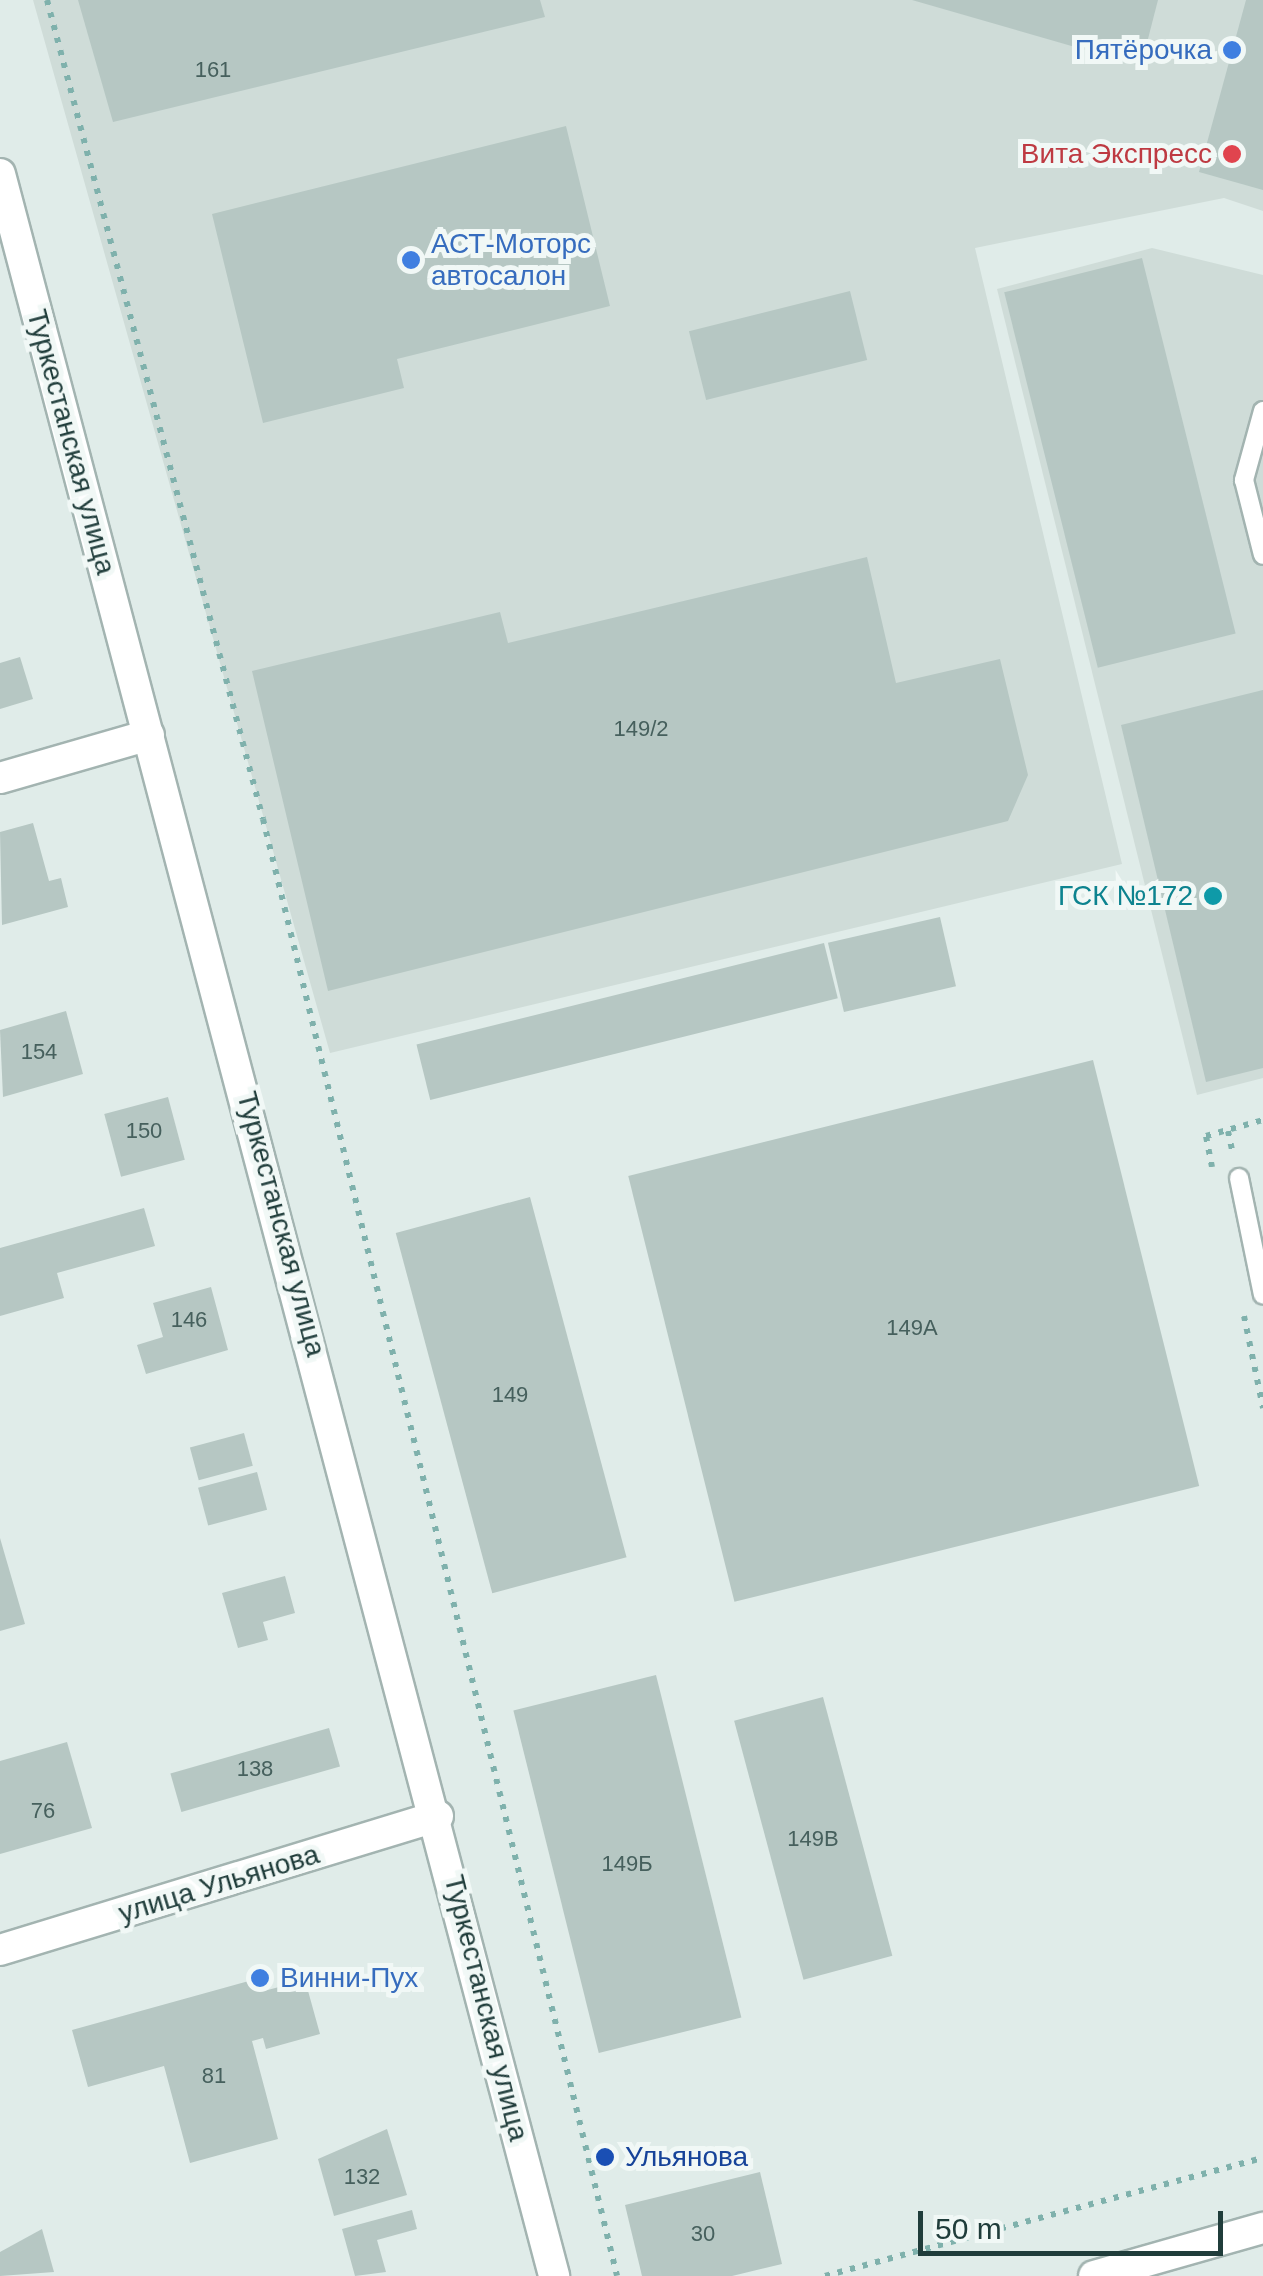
<!DOCTYPE html>
<meta charset="utf-8">
<style>
body{margin:0}
#map{position:relative;width:1263px;height:2276px;overflow:hidden;background:#e0ece9;font-family:Arial,sans-serif}
div>[style]{position:absolute}
[style*='--x']{left:calc(var(--x)*1px);top:calc(var(--y)*1px);width:calc(var(--w)*1px);rotate:calc(var(--a)*1deg)}
.built>*{inset:0;background:#cfdcd8}
.building>*{inset:0;background:#b6c7c3;transform-origin:0 0}
.path>*{height:6px;margin-top:-3px;transform-origin:0;background:repeating-linear-gradient(90deg,#7fb1ac 0 5px,transparent 0 13px)}
.roads{filter:drop-shadow(2px 0 #a3b4b1) drop-shadow(-2px 0 #a3b4b1) drop-shadow(0 2px #a3b4b1) drop-shadow(0 -2px #a3b4b1)}
.lane>*{height:18px;margin:-9px;padding:0 9px;transform-origin:9px;border-radius:9px;background:#fff}
.street>*{height:30px;margin:-15px;padding:0 15px;transform-origin:15px;border-radius:15px;background:#fff}
.secondary>*{height:30px;margin:-15px;padding:0 15px;transform-origin:15px;border-radius:15px;background:#fff}
.dots>*{width:28px;height:28px;translate:-50% -50%;box-sizing:border-box;border:5px solid #f1f8f6;border-radius:50%}
span{translate:-50% -50%;white-space:nowrap;text-align:center;line-height:1.15;-webkit-text-stroke:10px #f1f8f6;paint-order:stroke}
.number-label{font-size:22px;color:#46605d}
.number-label span{-webkit-text-stroke-width:0}
.shop-label{font-size:28px;color:#366cbe}
.right{translate:-100% -50%;text-align:right}
.left{translate:0 -50%;text-align:left}
.health-label{font-size:28px;color:#be3a42}
.street-label{font-size:28px;color:#203d3b}
.culture-label{font-size:28px;color:#0d838f}
.transit-label{font-size:28px;color:#164399}
.scale{position:absolute;left:918px;top:2211px;width:305px;height:45px;box-sizing:border-box;border:5px solid #203d3b;border-top:0;padding-left:12px;font-size:30px;line-height:35px;white-space:nowrap;color:#203d3b;-webkit-text-stroke:8px #f1f8f6;paint-order:stroke}
</style>
<div id="map">
<div class="built">
<i style="clip-path:polygon(33px 0,1263px 0,1263px 211px,1224px 198px,975px 248px,1122px 864px,330px 1053px)"></i>
<i style="clip-path:polygon(1152px 248px,1263px 275px,1263px 1078px,1197px 1095px,997px 289px)"></i>
</div>
<div class="building">
<i style="clip-path:polygon(78px 0,540px 0,545px 17px,113px 122px)"></i>
<i style="clip-path:polygon(912px 0,1158px 0,1141px 66px)"></i>
<i style="clip-path:polygon(1246px 0,1263px 0,1263px 190px,1199px 172px)"></i>
<i style="clip-path:polygon(566px 126px,610px 306px,397px 359px,404px 388px,263px 423px,212px 214px)"></i>
<i style="left:1142px;top:258px;width:387px;height:142px;rotate:76deg"></i>
<i style="left:850px;top:291px;width:71px;height:166px;rotate:76deg"></i>
<i style="clip-path:polygon(867px 557px,896px 683px,1000px 659px,1028px 775px,1008px 821px,328px 991px,252px 671px,500px 612px,508px 643px)"></i>
<i style="clip-path:polygon(20px 657px,33px 699px,0 709px,0 663px)"></i>
<i style="clip-path:polygon(1263px 690px,1263px 1068px,1206px 1082px,1121px 725px)"></i>
<i style="clip-path:polygon(33px 823px,49px 881px,61px 878px,68px 907px,2px 925px,0 832px)"></i>
<i style="left:940px;top:917px;width:71px;height:115px;rotate:77deg"></i>
<i style="left:824px;top:943px;width:57px;height:420px;rotate:76deg"></i>
<i style="clip-path:polygon(66px 1011px,83px 1074px,3px 1097px,0 1030px)"></i>
<i style="left:1093px;top:1060px;width:439px;height:479px;rotate:76deg"></i>
<i style="left:168px;top:1097px;width:65px;height:66px;rotate:75deg"></i>
<i style="left:530px;top:1197px;width:373px;height:139px;rotate:75deg"></i>
<i style="clip-path:polygon(144px 1208px,155px 1246px,57px 1273px,64px 1298px,0 1316px,0 1248px)"></i>
<i style="clip-path:polygon(211px 1287px,228px 1350px,146px 1374px,137px 1345px,163px 1337px,153px 1303px)"></i>
<i style="left:244px;top:1433px;width:34px;height:56px;rotate:75deg"></i>
<i style="left:257px;top:1472px;width:39px;height:61px;rotate:75deg"></i>
<i style="clip-path:polygon(0 1538px,25px 1624px,0 1631px)"></i>
<i style="clip-path:polygon(285px 1576px,295px 1613px,263px 1622px,268px 1640px,238px 1648px,222px 1593px)"></i>
<i style="left:656px;top:1675px;width:353px;height:147px;rotate:76deg"></i>
<i style="left:823px;top:1697px;width:268px;height:92px;rotate:75deg"></i>
<i style="left:329px;top:1728px;width:40px;height:165px;rotate:74deg"></i>
<i style="clip-path:polygon(67px 1742px,92px 1828px,0 1854px,0 1761px)"></i>
<i style="clip-path:polygon(260px 1978px,264px 1991px,305px 1980px,320px 2034px,266px 2049px,263px 2038px,252px 2041px,278px 2139px,190px 2163px,164px 2066px,88px 2087px,72px 2030px)"></i>
<i style="clip-path:polygon(387px 2129px,407px 2195px,334px 2216px,318px 2159px)"></i>
<i style="clip-path:polygon(760px 2172px,782px 2264px,732px 2276px,642px 2276px,625px 2205px)"></i>
<i style="clip-path:polygon(412px 2210px,417px 2229px,377px 2240px,386px 2272px,355px 2276px,342px 2229px)"></i>
<i style="clip-path:polygon(42px 2229px,54px 2272px,0 2276px,0 2252px)"></i>
</div>
<div class="path">
<i style="--x:47;--y:0;--w:847;--a:75.23"></i>
<i style="--x:263;--y:819;--w:1499;--a:76.34"></i>
<i style="--x:1228;--y:1131;--w:25;--a:78"></i>
<i style="--x:1212;--y:1167;--w:32;--a:-101"></i>
<i style="--x:1206;--y:1136;--w:59;--a:-15.7"></i>
<i style="--x:1244;--y:1316;--w:94;--a:78.3"></i>
<i style="--x:825;--y:2276;--w:454;--a:-15.1"></i>
</div>
<div class="roads">
<div class="lane">
<i style="--x:1263;--y:411;--w:72;--a:105.4"></i>
<i style="--x:1244;--y:480;--w:77;--a:75.8"></i>
<i style="--x:1239;--y:1178;--w:119;--a:78.4"></i>
</div>
<div class="street">
<i style="--x:0;--y:778;--w:155;--a:-16.1"></i>
<i style="--x:1094;--y:2276;--w:176;--a:-15.9"></i>
</div>
<div class="secondary">
<i style="--x:0;--y:174;--w:2174;--a:75.23"></i>
<i style="--x:0;--y:1950;--w:458;--a:-17"></i>
</div>
</div>
<div class="dots">
<i style="left:1232px;top:50px;background:#3f7fe0"></i>
<i style="left:1232px;top:154px;background:#e0444e"></i>
<i style="left:411px;top:260px;background:#3f7fe0"></i>
<i style="left:1213px;top:896px;background:#0f9aa8"></i>
<i style="left:260px;top:1978px;background:#3f7fe0"></i>
<i style="left:605px;top:2157px;background:#1a4fb4"></i>
</div>
<div class="number-label">
<span style="left:213px;top:70px">161</span>
<span style="left:641px;top:729px">149/2</span>
<span style="left:39px;top:1052px">154</span>
<span style="left:144px;top:1131px">150</span>
<span style="left:189px;top:1320px">146</span>
<span style="left:912px;top:1328px">149А</span>
<span style="left:510px;top:1395px">149</span>
<span style="left:255px;top:1769px">138</span>
<span style="left:43px;top:1811px">76</span>
<span style="left:813px;top:1839px">149В</span>
<span style="left:627px;top:1864px">149Б</span>
<span style="left:214px;top:2076px">81</span>
<span style="left:362px;top:2177px">132</span>
<span style="left:703px;top:2234px">30</span>
</div>
<div class="shop-label">
<span class="right" style="left:1212px;top:50px">Пятёрочка</span>
<span class="left" style="left:431px;top:260px">АСТ-Моторс<br>автосалон</span>
<span class="left" style="left:280px;top:1978px">Винни-Пух</span>
</div>
<div class="health-label">
<span class="right" style="left:1212px;top:154px">Вита Экспресс</span>
</div>
<div class="street-label">
<span style="left:71px;top:442px;rotate:75deg">Туркестанская улица</span>
<span style="left:281px;top:1224px;rotate:75deg">Туркестанская улица</span>
<span style="left:219px;top:1884px;rotate:-17deg">улица Ульянова</span>
<span style="left:486px;top:2008px;rotate:76deg">Туркестанская улица</span>
</div>
<div class="culture-label">
<span class="right" style="left:1193px;top:896px">ГСК №172</span>
</div>
<div class="transit-label">
<span class="left" style="left:625px;top:2157px">Ульянова</span>
</div>
<div class="scale">50 m</div>
</div>
